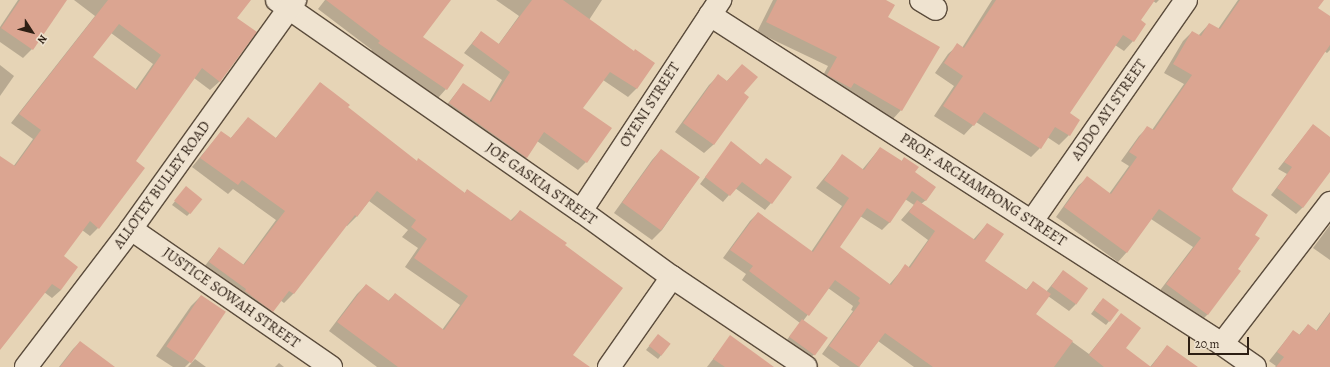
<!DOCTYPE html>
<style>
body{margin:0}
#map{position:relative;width:1330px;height:367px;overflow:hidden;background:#e6d4b6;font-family:Alegreya,serif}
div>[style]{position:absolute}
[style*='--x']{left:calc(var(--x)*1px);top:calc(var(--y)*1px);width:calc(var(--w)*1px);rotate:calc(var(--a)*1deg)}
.shadow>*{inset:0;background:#0003}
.building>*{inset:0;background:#dba591;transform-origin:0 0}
.roads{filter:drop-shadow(1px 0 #5b4c3c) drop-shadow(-1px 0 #5b4c3c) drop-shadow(0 1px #5b4c3c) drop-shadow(0 -1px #5b4c3c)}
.minor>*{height:22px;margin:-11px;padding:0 11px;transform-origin:11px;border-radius:11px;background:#efe3d0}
span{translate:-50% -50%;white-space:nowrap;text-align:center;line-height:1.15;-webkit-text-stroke:3px #efe3d0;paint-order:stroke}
.street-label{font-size:15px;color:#2d1f14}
.north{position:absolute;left:12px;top:12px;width:40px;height:40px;-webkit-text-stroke:3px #efe3d0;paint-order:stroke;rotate:126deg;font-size:11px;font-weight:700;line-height:16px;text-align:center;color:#2d1f14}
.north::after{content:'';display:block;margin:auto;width:14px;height:18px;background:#2d1f14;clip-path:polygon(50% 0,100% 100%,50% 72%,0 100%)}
.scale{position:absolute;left:1188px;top:337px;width:61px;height:18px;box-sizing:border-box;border:2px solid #2d1f14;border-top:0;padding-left:5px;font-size:12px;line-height:14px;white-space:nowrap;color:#2d1f14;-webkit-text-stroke:3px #efe3d0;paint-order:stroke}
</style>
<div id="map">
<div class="shadow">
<i style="clip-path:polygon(18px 0,66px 0,32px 49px,23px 58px,0 42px,0 27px)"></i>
<i style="clip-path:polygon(evenodd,74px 0,250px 0,236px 18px,255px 32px,219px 82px,210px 90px,194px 78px,134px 162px,98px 228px,90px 236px,82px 230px,62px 257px,61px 290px,52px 298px,44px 292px,0 349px,0 157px,13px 167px,33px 139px,11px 123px,95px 16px,74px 0,111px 33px,153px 64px,135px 90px,91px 58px,111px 33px)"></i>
<i style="clip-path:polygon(325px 0,450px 0,422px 37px,446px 89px,438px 98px,370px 52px,372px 50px,318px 9px)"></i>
<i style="clip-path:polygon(496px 0,602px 0,589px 20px,634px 52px,654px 63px,636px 89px,628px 97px,603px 80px,582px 108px,586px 162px,578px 170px,537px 141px,526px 158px,518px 166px,442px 111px,463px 84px,489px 102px,502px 80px,464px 53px,481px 32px,498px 45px,519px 16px)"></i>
<i style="clip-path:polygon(773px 0,883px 0,901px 110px,892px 120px,818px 85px,828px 66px,757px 32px)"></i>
<i style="clip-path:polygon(992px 0,1159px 0,1156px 3px,1153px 1px,1140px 20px,1133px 41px,1124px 51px,1115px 45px,1068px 114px,1069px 135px,1059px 145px,1047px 137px,1040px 148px,1031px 157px,976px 122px,964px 135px,934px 116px,954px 86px,935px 73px,948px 54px,958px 45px,962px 48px)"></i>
<i style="clip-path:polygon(1238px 0,1323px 0,1317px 8px,1330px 17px,1330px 50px,1327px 53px,1324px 51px,1231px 188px,1208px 314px,1199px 323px,1158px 293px,1193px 247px,1151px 219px,1126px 253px,1118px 262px,1056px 217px,1078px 186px,1087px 178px,1109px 194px,1129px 166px,1121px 161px,1139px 136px,1148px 127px,1152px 130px,1184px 84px,1164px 73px,1183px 41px,1192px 32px,1198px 36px,1209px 24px,1218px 29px)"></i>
<i style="clip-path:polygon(0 65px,14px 76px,0 96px)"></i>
<i style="clip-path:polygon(742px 65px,743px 93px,747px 97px,713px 145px,704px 153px,675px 132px,709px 85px,718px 76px,726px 82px)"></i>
<i style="clip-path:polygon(321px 83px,347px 108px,417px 162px,464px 194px,467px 190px,510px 221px,520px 211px,563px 246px,572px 367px,377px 367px,329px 331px,357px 294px,366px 285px,388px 301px,395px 294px,442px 330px,460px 305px,405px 267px,418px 248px,402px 237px,408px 230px,369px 201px,357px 216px,347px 226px,346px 225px,293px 294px,284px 303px,280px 300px,263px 320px,200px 272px,219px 248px,243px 265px,276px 220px,233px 189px,228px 194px,192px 167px,221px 132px,230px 139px,248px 118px,275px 139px)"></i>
<i style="clip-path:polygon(1313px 125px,1330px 138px,1330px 166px,1303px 207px,1296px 214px,1271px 195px,1287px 174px,1278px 169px)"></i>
<i style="clip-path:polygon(731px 143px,760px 165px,766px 159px,771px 203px,765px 210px,735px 188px,723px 202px,700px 184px)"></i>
<i style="clip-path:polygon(evenodd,880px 148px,901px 162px,904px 158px,914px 173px,926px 200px,921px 204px,973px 240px,987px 224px,984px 261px,1026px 290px,1033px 282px,1046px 292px,1063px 271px,1076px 304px,1069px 311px,1048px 296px,1035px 315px,1089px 354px,1121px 314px,1124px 348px,1150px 367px,1167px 346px,1182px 367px,914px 367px,878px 341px,859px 367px,840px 367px,822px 354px,853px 311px,851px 310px,853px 306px,828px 288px,803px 321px,826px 338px,815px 354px,811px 357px,786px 341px,800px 323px,742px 280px,746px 274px,723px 258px,750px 221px,758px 213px,811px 252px,842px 206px,816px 188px,842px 156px,862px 170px,880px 148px,905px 199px,914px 205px,901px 220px,928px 240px,908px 268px,905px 266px,889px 285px,838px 248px,860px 216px,882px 230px,890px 222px,905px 199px)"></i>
<i style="clip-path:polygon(661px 150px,699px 177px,662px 230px,652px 240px,614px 213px,652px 160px)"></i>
<i style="clip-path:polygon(183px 191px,190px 213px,187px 216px,172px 205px)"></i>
<i style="clip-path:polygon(1330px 225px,1330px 260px,1313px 248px)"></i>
<i style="clip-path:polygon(201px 296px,190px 362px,185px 367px,173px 367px,156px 356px,191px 306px)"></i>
<i style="clip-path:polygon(1100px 302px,1118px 310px,1106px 325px,1091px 314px)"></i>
<i style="clip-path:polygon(1330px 312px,1330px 367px,1275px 367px,1276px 366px,1269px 361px,1293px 331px,1299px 335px,1308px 325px,1316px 331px)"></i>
<i style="clip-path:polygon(730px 337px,763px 367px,707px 367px)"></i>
<i style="clip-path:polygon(655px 339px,670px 344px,658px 359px,646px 350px)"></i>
<i style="clip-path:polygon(80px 342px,99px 367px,59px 367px,73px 349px)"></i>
<i style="clip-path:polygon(195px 359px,206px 367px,188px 367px)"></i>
<i style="clip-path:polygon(279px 363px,284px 367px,275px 367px)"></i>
</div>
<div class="building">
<i style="clip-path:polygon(20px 0,67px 0,33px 50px,1px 28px)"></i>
<i style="clip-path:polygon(evenodd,108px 0,251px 0,237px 18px,257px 32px,220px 82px,202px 68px,136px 161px,145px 168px,99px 229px,90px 221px,64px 256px,78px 267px,61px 290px,52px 284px,0 350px,0 156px,15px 166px,41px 130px,19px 114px,108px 0,119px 24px,161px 55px,137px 90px,93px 57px,119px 24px)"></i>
<i style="clip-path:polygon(326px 0,451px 0,423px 37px,464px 65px,447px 90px,378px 43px,380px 41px)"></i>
<i style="clip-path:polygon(532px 0,563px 0,634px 51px,635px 49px,655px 63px,637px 89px,610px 72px,583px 108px,612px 128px,587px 163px,544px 132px,527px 158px,449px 103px,463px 83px,491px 102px,510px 72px,472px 44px,481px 31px,499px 44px)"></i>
<i style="clip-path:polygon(777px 0,886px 0,895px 5px,888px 17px,940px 47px,902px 111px,854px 83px,851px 88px,827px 75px,837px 57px,766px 22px)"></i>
<i style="clip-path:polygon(996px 0,1155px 0,1141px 20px,1146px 24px,1134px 42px,1123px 35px,1070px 113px,1080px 120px,1070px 136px,1055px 127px,1041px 149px,984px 112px,974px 126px,943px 106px,963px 76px,944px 63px,957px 43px,964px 48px)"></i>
<i style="clip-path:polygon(1240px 0,1324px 0,1318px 8px,1330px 16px,1330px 45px,1232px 189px,1234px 192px,1268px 215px,1255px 235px,1260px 238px,1238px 269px,1241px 271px,1208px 315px,1166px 284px,1201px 238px,1159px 209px,1127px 253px,1064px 207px,1087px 176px,1111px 194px,1137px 157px,1129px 152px,1147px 126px,1154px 130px,1192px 75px,1173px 64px,1192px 31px,1201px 36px,1209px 23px,1220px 29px)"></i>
<i style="clip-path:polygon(742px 64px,758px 77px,744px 93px,749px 97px,714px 145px,683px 123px,718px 74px,727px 81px)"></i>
<i style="clip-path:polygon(320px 82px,350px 105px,348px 107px,417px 161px,418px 158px,465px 193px,467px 189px,512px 221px,520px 210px,567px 243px,565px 245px,623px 288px,573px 355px,590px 367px,398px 367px,337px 322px,366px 284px,389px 301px,395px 293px,444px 330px,468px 296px,414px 258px,427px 239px,411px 227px,416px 220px,377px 191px,357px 217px,355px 215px,294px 294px,289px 291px,273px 312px,245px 291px,246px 289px,209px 262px,219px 247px,244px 265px,285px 211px,242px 180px,238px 185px,200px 158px,221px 131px,231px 138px,248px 117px,276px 138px)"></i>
<i style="clip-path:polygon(1313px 124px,1330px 137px,1330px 172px,1303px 208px,1277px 188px,1292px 167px,1284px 162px)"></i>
<i style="clip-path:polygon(731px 141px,761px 165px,766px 158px,792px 177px,772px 204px,742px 182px,730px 196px,705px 177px)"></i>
<i style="clip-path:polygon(880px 147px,902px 161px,904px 157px,919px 167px,915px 172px,936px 187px,926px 201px,912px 191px,890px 223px,867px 208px,840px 247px,891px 285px,905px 264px,910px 268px,935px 231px,909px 212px,917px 200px,975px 240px,987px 223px,1004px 234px,985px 261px,1027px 290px,1033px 281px,1051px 294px,1036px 314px,1073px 341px,1054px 367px,933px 367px,885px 333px,859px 367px,829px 346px,860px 303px,858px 301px,860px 298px,835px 280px,809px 316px,749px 271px,753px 266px,730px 250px,758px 212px,813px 252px,849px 198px,824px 180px,842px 154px,864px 170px)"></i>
<i style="left:661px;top:149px;width:48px;height:66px;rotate:36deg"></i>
<i style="left:186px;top:186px;width:21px;height:19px;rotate:39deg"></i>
<i style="left:1063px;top:270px;width:31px;height:20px;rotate:36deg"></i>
<i style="left:201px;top:295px;width:30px;height:62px;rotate:34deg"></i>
<i style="left:1103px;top:298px;width:20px;height:15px;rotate:37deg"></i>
<i style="clip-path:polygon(1121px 313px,1141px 328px,1126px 348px,1151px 367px,1167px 345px,1198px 367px,1104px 367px,1089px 355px)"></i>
<i style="clip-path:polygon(1330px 313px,1330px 367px,1276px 367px,1284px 357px,1277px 352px,1293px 330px,1300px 335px,1308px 324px,1317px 331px)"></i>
<i style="left:802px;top:319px;width:32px;height:22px;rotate:36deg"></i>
<i style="left:658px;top:334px;width:16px;height:15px;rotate:38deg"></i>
<i style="clip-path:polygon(730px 335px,774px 367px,725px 367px,713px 359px)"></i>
<i style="clip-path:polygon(80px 341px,115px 367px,60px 367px)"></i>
</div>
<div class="roads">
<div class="minor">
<i style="--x:277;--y:0;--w:370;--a:34.8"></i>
<i style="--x:581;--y:211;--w:112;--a:36"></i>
<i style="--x:672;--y:277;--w:161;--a:33.9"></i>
<i style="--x:921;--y:0;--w:17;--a:31"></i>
<i style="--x:710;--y:15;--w:609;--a:32.72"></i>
<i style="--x:1222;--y:344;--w:40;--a:34.9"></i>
<i style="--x:581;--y:211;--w:253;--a:-56.6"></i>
<i style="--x:1032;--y:221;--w:269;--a:-55.1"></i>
<i style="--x:131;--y:229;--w:243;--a:34.6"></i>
<i style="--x:1222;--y:344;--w:178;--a:-52.5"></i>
<i style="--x:26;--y:367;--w:173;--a:-52.7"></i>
<i style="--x:131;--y:229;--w:282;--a:-54.4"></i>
<i style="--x:609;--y:367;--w:110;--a:-55"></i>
</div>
</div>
<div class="street-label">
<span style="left:650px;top:105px;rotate:-57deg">OYENI STREET</span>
<span style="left:1109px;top:110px;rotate:-55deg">ADDO AYI STREET</span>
<span style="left:541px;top:184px;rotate:35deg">JOE GASKIA STREET</span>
<span style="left:162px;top:185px;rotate:-54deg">ALLOTEY BULLEY ROAD</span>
<span style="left:983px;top:190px;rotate:33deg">PROF. ARCHAMPONG STREET</span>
<span style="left:231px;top:298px;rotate:35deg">JUSTICE SOWAH STREET</span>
</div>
<div class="north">N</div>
<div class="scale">20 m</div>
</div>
